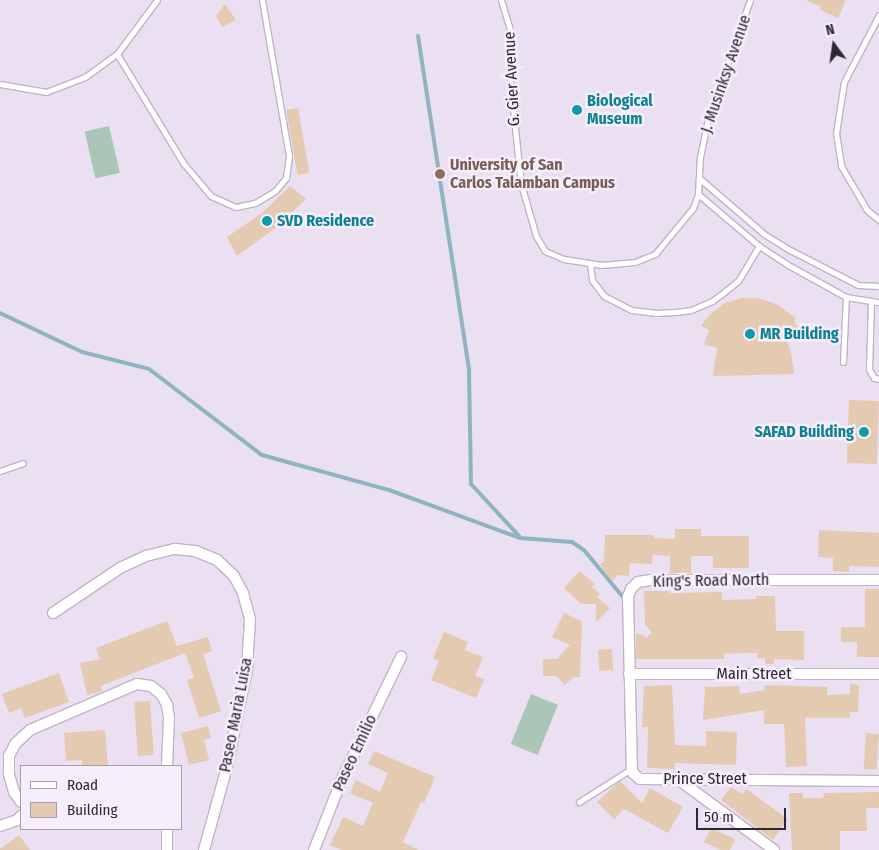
<!DOCTYPE html>
<style>
body{margin:0}
#map{position:relative;width:879px;height:850px;overflow:hidden;background:#ebe0f2;font-family:"Fira Sans Condensed",sans-serif}
div>[style]{position:absolute}
[style*='--x']{left:calc(var(--x)*1px);top:calc(var(--y)*1px);width:calc(var(--w)*1px);rotate:calc(var(--a)*1deg)}
.green>*{inset:0;background:#a9c6b7;transform-origin:0 0}
.stream>*{height:4px;margin:-2px;padding:0 2px;transform-origin:2px;border-radius:2px;background:#8eb4c0}
.building>*{inset:0;background:#e3cab1;transform-origin:0 0}
.roads{filter:drop-shadow(1px 0 #bfb4c6) drop-shadow(-1px 0 #bfb4c6) drop-shadow(0 1px #bfb4c6) drop-shadow(0 -1px #bfb4c6)}
.lane>*{height:5px;margin:-2.5px;padding:0 2.5px;transform-origin:2.5px;border-radius:2.5px;background:#fff}
.street>*{height:10px;margin:-5px;padding:0 5px;transform-origin:5px;border-radius:5px;background:#fff}
.dots>*{width:14px;height:14px;translate:-50% -50%;box-sizing:border-box;border:2px solid #f7eefd;border-radius:50%}
span{translate:-50% -50%;white-space:nowrap;text-align:center;line-height:1.15;-webkit-text-stroke:5px #f7eefd;paint-order:stroke}
.street-label{font-size:16px;color:#2c282f}
.culture-label{font-size:16px;color:#0d838f;font-weight:700}
.left{translate:0 -50%;text-align:left}
.right{translate:-100% -50%;text-align:right}
.education-label{font-size:16px;color:#785e54;font-weight:700}
.legend{position:absolute;left:20px;top:765px;width:162px;height:65px;box-sizing:border-box;background:#f7eefd;border:1px solid #a69fab;margin:0;padding:6px 9px;list-style:none;font-size:15px;color:#2c282f}
.legend li{display:flex;align-items:center;gap:10px;height:25px}
.legend b{width:25px;border:1px solid #a69fab}
.north{position:absolute;left:809px;top:20px;width:50px;height:50px;-webkit-text-stroke:4px #f7eefd;paint-order:stroke;rotate:346deg;font-size:14px;font-weight:700;line-height:20px;text-align:center;color:#2c282f}
.north::after{content:'';display:block;margin:auto;width:18px;height:22px;background:#2c282f;clip-path:polygon(50% 0,100% 100%,50% 72%,0 100%)}
.scale{position:absolute;left:696px;top:808px;width:90px;height:22px;box-sizing:border-box;border:2px solid #2c282f;border-top:0;padding-left:6px;font-size:15px;line-height:18px;white-space:nowrap;color:#2c282f;-webkit-text-stroke:4px #f7eefd;paint-order:stroke}
</style>
<div id="map">
<div class="green">
<i style="left:109px;top:126px;width:48px;height:25px;rotate:77deg"></i>
<i style="left:531px;top:694px;width:29px;height:54px;rotate:22deg"></i>
</div>
<div class="stream">
<i style="--x:418;--y:36;--w:339;--a:81.3"></i>
<i style="--x:469;--y:371;--w:113;--a:89"></i>
<i style="--x:471;--y:484;--w:71;--a:47.3"></i>
<i style="--x:0;--y:313;--w:91;--a:25.4"></i>
<i style="--x:82;--y:352;--w:69;--a:14.2"></i>
<i style="--x:149;--y:369;--w:142;--a:37.3"></i>
<i style="--x:262;--y:455;--w:132;--a:15.4"></i>
<i style="--x:389;--y:490;--w:140;--a:20.1"></i>
<i style="--x:520;--y:538;--w:52;--a:4.4"></i>
<i style="--x:572;--y:542;--w:14;--a:34"></i>
<i style="--x:584;--y:550;--w:60;--a:50.4"></i>
</div>
<div class="building">
<i style="clip-path:polygon(806px 0,846px 0,838px 18px,820px 10px,821px 7px)"></i>
<i style="clip-path:polygon(225px 4px,236px 20px,222px 27px,216px 16px)"></i>
<i style="left:298px;top:108px;width:66px;height:12px;rotate:80deg"></i>
<i style="clip-path:polygon(290px 186px,306px 199px,274px 229px,237px 256px,227px 237px,262px 213px)"></i>
<i style="clip-path:polygon(741px 298px,759px 298px,778px 305px,796px 318px,794px 321px,800px 330px,786px 338px,791px 352px,794px 374px,713px 376px,717px 348px,704px 344px,709px 330px,701px 326px,709px 315px,723px 304px)"></i>
<i style="left:849px;top:400px;width:30px;height:63px;rotate:2deg"></i>
<i style="clip-path:polygon(675px 529px,701px 529px,701px 536px,749px 536px,749px 568px,713px 568px,713px 556px,691px 556px,691px 573px,670px 573px,670px 556px,653px 555px,652px 564px,630px 563px,629px 576px,618px 575px,612px 581px,600px 564px,604px 561px,605px 535px,654px 535px,654px 538px,675px 539px)"></i>
<i style="clip-path:polygon(819px 530px,879px 533px,879px 567px,849px 566px,849px 572px,833px 571px,833px 558px,818px 557px)"></i>
<i style="clip-path:polygon(580px 571px,595px 584px,592px 587px,600px 594px,597px 597px,610px 608px,596px 622px,596px 604px,581px 604px,564px 588px)"></i>
<i style="clip-path:polygon(865px 589px,879px 589px,879px 657px,857px 657px,857px 642px,841px 642px,841px 627px,865px 627px)"></i>
<i style="clip-path:polygon(644px 591px,670px 591px,670px 593px,722px 592px,722px 600px,756px 599px,756px 596px,775px 596px,776px 631px,804px 631px,804px 660px,774px 659px,774px 664px,765px 664px,765px 658px,757px 658px,757px 653px,742px 653px,724px 654px,724px 659px,636px 659px,636px 634px,642px 634px,646px 638px,652px 633px,645px 624px)"></i>
<i style="clip-path:polygon(564px 613px,582px 621px,580px 677px,573px 677px,565px 685px,556px 676px,543px 676px,543px 659px,557px 659px,570px 645px,552px 637px)"></i>
<i style="clip-path:polygon(167px 621px,177px 646px,208px 637px,212px 651px,203px 654px,221px 711px,199px 718px,187px 680px,194px 678px,185px 653px,101px 686px,102px 691px,87px 695px,80px 663px,100px 659px,96px 648px)"></i>
<i style="clip-path:polygon(444px 632px,468px 642px,465px 650px,483px 657px,475px 676px,484px 679px,476px 698px,431px 680px,439px 661px,433px 658px)"></i>
<i style="left:612px;top:649px;width:21px;height:14px;rotate:87deg"></i>
<i style="clip-path:polygon(59px 673px,69px 702px,25px 718px,21px 708px,9px 713px,2px 694px)"></i>
<i style="clip-path:polygon(850px 684px,859px 685px,858px 712px,849px 712px,850px 718px,805px 718px,807px 766px,786px 767px,784px 724px,764px 724px,764px 710px,703px 720px,705px 687px,739px 686px,740px 694px,765px 690px,765px 685px,827px 687px,827px 695px,850px 694px)"></i>
<i style="clip-path:polygon(672px 685px,675px 745px,706px 746px,706px 731px,737px 732px,736px 765px,675px 763px,675px 769px,647px 768px,648px 727px,642px 727px,644px 686px)"></i>
<i style="left:150px;top:701px;width:54px;height:16px;rotate:86deg"></i>
<i style="clip-path:polygon(208px 726px,211px 738px,204px 740px,209px 760px,189px 765px,181px 733px)"></i>
<i style="clip-path:polygon(105px 730px,108px 766px,82px 766px,82px 760px,66px 761px,64px 733px)"></i>
<i style="left:866px;top:733px;width:13px;height:36px;rotate:4deg"></i>
<i style="clip-path:polygon(374px 751px,435px 777px,424px 803px,421px 802px,403px 842px,419px 850px,342px 850px,330px 845px,343px 817px,363px 826px,373px 803px,350px 793px,356px 780px,380px 792px,388px 773px,368px 764px)"></i>
<i style="clip-path:polygon(620px 781px,642px 803px,650px 788px,683px 807px,668px 833px,624px 809px,614px 819px,597px 802px)"></i>
<i style="clip-path:polygon(731px 787px,742px 794px,746px 789px,788px 819px,773px 840px,721px 800px)"></i>
<i style="clip-path:polygon(879px 792px,879px 808px,866px 808px,867px 831px,840px 831px,840px 850px,792px 850px,789px 793px,803px 793px,803px 798px,824px 798px,823px 793px)"></i>
<i style="clip-path:polygon(711px 828px,735px 839px,730px 850px,721px 850px,704px 842px)"></i>
<i style="clip-path:polygon(19px 835px,30px 850px,0 850px,0 849px)"></i>
</div>
<div class="roads">
<div class="lane">
<i style="--x:501;--y:0;--w:37;--a:73"></i>
<i style="--x:512;--y:35;--w:45;--a:92.5"></i>
<i style="--x:510;--y:80;--w:105;--a:84"></i>
<i style="--x:521;--y:184;--w:54;--a:73.9"></i>
<i style="--x:536;--y:236;--w:17;--a:59"></i>
<i style="--x:545;--y:251;--w:21;--a:23"></i>
<i style="--x:564;--y:259;--w:37;--a:9"></i>
<i style="--x:601;--y:265;--w:34;--a:-5"></i>
<i style="--x:635;--y:262;--w:22;--a:-22"></i>
<i style="--x:655;--y:254;--w:60;--a:-50.4"></i>
<i style="--x:693;--y:208;--w:15;--a:-70"></i>
<i style="--x:698;--y:194;--w:37;--a:-87"></i>
<i style="--x:700;--y:157;--w:44;--a:-78.2"></i>
<i style="--x:709;--y:114;--w:121;--a:-70.2"></i>
<i style="--x:879;--y:15;--w:76;--a:117.6"></i>
<i style="--x:844;--y:82;--w:52;--a:98.9"></i>
<i style="--x:836;--y:133;--w:33;--a:81"></i>
<i style="--x:841;--y:166;--w:51;--a:59.4"></i>
<i style="--x:867;--y:210;--w:16;--a:40"></i>
<i style="--x:117;--y:54;--w:129;--a:58.7"></i>
<i style="--x:184;--y:164;--w:42;--a:49.8"></i>
<i style="--x:211;--y:196;--w:27;--a:24"></i>
<i style="--x:236;--y:207;--w:19;--a:-12"></i>
<i style="--x:255;--y:203;--w:23;--a:-31"></i>
<i style="--x:275;--y:191;--w:17;--a:-50"></i>
<i style="--x:286;--y:178;--w:22;--a:-82"></i>
<i style="--x:289;--y:156;--w:158;--a:-99.8"></i>
<i style="--x:0;--y:84;--w:47;--a:9.9"></i>
<i style="--x:46;--y:92;--w:42;--a:-21"></i>
<i style="--x:85;--y:77;--w:39;--a:-36"></i>
<i style="--x:117;--y:54;--w:67;--a:-53.5"></i>
<i style="--x:699;--y:178;--w:86;--a:40.7"></i>
<i style="--x:764;--y:234;--w:31;--a:32"></i>
<i style="--x:790;--y:250;--w:76;--a:27.2"></i>
<i style="--x:858;--y:285;--w:21;--a:3"></i>
<i style="--x:698;--y:194;--w:80;--a:40.4"></i>
<i style="--x:759;--y:246;--w:37;--a:33"></i>
<i style="--x:790;--y:266;--w:64;--a:29"></i>
<i style="--x:846;--y:297;--w:33;--a:9"></i>
<i style="--x:590;--y:263;--w:17;--a:83"></i>
<i style="--x:592;--y:280;--w:20;--a:53"></i>
<i style="--x:604;--y:296;--w:31;--a:27"></i>
<i style="--x:632;--y:310;--w:23;--a:7"></i>
<i style="--x:655;--y:313;--w:21;--a:-3"></i>
<i style="--x:676;--y:312;--w:15;--a:-8"></i>
<i style="--x:691;--y:310;--w:23;--a:-23"></i>
<i style="--x:712;--y:301;--w:14;--a:-36"></i>
<i style="--x:723;--y:293;--w:19;--a:-39"></i>
<i style="--x:738;--y:281;--w:41;--a:-59"></i>
<i style="--x:871;--y:302;--w:67;--a:91.7"></i>
<i style="--x:869;--y:369;--w:10;--a:61"></i>
<i style="--x:874;--y:378;--w:5;--a:11"></i>
<i style="--x:843;--y:362;--w:65;--a:-87.4"></i>
<i style="--x:0;--y:471;--w:24;--a:-19"></i>
<i style="--x:579;--y:802;--w:62;--a:-32.4"></i>
</div>
<div class="street">
<i style="--x:879;--y:580;--w:228;--a:180"></i>
<i style="--x:651;--y:580;--w:13;--a:171"></i>
<i style="--x:638;--y:582;--w:10;--a:135"></i>
<i style="--x:631;--y:589;--w:9;--a:111"></i>
<i style="--x:628;--y:597;--w:172;--a:88.7"></i>
<i style="--x:632;--y:769;--w:4;--a:76"></i>
<i style="--x:633;--y:773;--w:9;--a:41"></i>
<i style="--x:640;--y:779;--w:239;--a:0.5"></i>
<i style="--x:53;--y:613;--w:81;--a:-33.9"></i>
<i style="--x:120;--y:568;--w:29;--a:-25"></i>
<i style="--x:146;--y:556;--w:30;--a:-14"></i>
<i style="--x:175;--y:549;--w:20;--a:6"></i>
<i style="--x:195;--y:551;--w:24;--a:22"></i>
<i style="--x:217;--y:560;--w:23;--a:43"></i>
<i style="--x:234;--y:576;--w:19;--a:62"></i>
<i style="--x:243;--y:593;--w:27;--a:75"></i>
<i style="--x:250;--y:619;--w:51;--a:93.4"></i>
<i style="--x:247;--y:670;--w:99;--a:101.7"></i>
<i style="--x:227;--y:767;--w:86;--a:105.5"></i>
<i style="--x:629;--y:674;--w:250;--a:0"></i>
<i style="--x:679;--y:780;--w:118;--a:36.4"></i>
<i style="--x:21;--y:802;--w:12;--a:-125"></i>
<i style="--x:14;--y:792;--w:19;--a:-106"></i>
<i style="--x:9;--y:774;--w:18;--a:-90"></i>
<i style="--x:9;--y:756;--w:13;--a:-63"></i>
<i style="--x:15;--y:744;--w:21;--a:-43"></i>
<i style="--x:30;--y:730;--w:116;--a:-23.3"></i>
<i style="--x:137;--y:684;--w:14;--a:8"></i>
<i style="--x:151;--y:686;--w:13;--a:39"></i>
<i style="--x:161;--y:694;--w:13;--a:61"></i>
<i style="--x:167;--y:705;--w:13;--a:81"></i>
<i style="--x:169;--y:718;--w:48;--a:92.4"></i>
<i style="--x:0;--y:826;--w:18;--a:-19"></i>
<i style="--x:17;--y:820;--w:6;--a:-45"></i>
<i style="--x:167;--y:829;--w:21;--a:90"></i>
<i style="--x:314;--y:850;--w:76;--a:-68.5"></i>
<i style="--x:342;--y:779;--w:136;--a:-64.2"></i>
</div>
</div>
<div class="dots">
<i style="left:577px;top:110px;background:#0f9aa8"></i>
<i style="left:440px;top:174px;background:#8d6e63"></i>
<i style="left:267px;top:221px;background:#0f9aa8"></i>
<i style="left:750px;top:334px;background:#0f9aa8"></i>
<i style="left:864px;top:432px;background:#0f9aa8"></i>
</div>
<div class="street-label">
<span style="left:726px;top:74px;rotate:-71deg">J. Musinksy Avenue</span>
<span style="left:512px;top:79px;rotate:-93deg">G. Gier Avenue</span>
<span style="left:711px;top:581px;rotate:-1deg">King's Road North</span>
<span style="left:754px;top:674px">Main Street</span>
<span style="left:236px;top:715px;rotate:-79deg">Paseo Maria Luisa</span>
<span style="left:355px;top:753px;rotate:-65deg">Paseo Emilio</span>
<span style="left:705px;top:779px">Prince Street</span>
</div>
<div class="culture-label">
<span class="left" style="left:587px;top:110px">Biological<br>Museum</span>
<span class="left" style="left:277px;top:221px">SVD Residence</span>
<span class="left" style="left:760px;top:334px">MR Building</span>
<span class="right" style="left:854px;top:432px">SAFAD Building</span>
</div>
<div class="education-label">
<span class="left" style="left:450px;top:174px">University of San<br>Carlos Talamban Campus</span>
</div>
<ul class="legend">
<li><b style="height:6px;background:#fff"></b>Road</li>
<li><b style="height:14px;background:#e3cab1"></b>Building</li>
</ul>
<div class="north">N</div>
<div class="scale">50 m</div>
</div>
